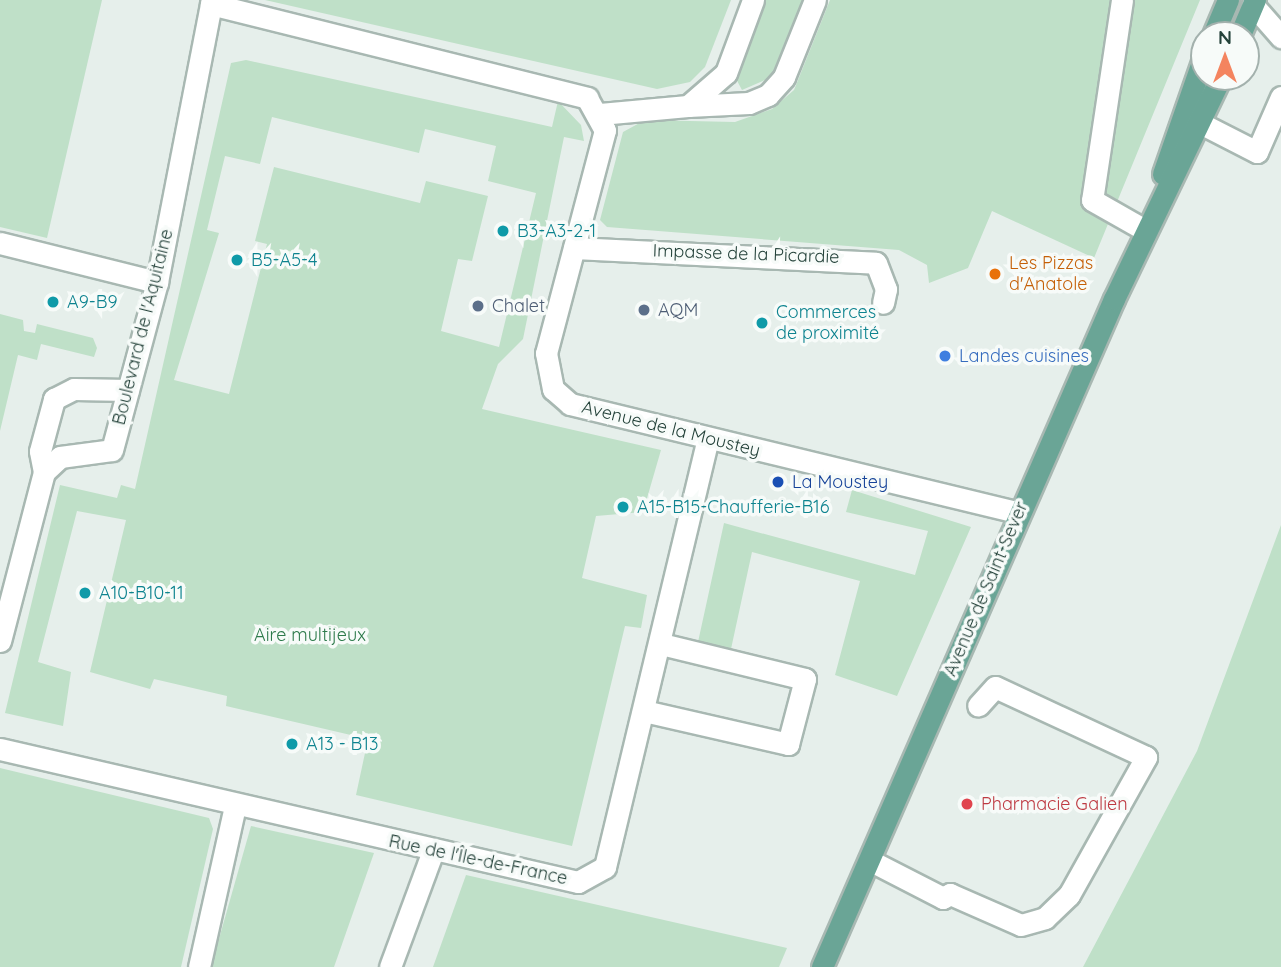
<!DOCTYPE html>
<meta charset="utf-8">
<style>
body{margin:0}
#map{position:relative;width:1281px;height:967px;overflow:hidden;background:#e6efeb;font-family:Quicksand,sans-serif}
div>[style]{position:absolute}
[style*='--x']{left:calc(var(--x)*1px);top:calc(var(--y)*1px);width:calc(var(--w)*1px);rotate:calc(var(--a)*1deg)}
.green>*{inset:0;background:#bfe0c8}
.roads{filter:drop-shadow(2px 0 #a8b8b2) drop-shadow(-2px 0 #a8b8b2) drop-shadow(0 2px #a8b8b2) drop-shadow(0 -2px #a8b8b2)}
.minor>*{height:21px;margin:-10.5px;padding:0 10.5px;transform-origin:10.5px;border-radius:10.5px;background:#fff}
.major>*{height:21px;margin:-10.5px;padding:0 10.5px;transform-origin:10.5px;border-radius:10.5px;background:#6aa596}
.dots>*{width:19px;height:19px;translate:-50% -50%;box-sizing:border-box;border:4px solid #f7fbf9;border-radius:50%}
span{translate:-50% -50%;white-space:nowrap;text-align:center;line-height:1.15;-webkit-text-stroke:7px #f7fbf9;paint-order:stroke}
.culture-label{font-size:18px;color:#0d838f}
.left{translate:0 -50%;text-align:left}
.street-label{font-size:18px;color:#24423a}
.food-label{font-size:18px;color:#c56008}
.service-label{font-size:18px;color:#4e5e75}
.shop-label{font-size:18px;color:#366cbe}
.transit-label{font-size:18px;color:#164399}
.park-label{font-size:18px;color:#2d7a4b}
.health-label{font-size:18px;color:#be3a42}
.north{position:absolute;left:1190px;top:21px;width:70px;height:70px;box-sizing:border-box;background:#f7fbf9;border:2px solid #a3b1ad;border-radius:50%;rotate:0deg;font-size:19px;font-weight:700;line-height:28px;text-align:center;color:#24423a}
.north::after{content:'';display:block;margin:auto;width:24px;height:32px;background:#f4845f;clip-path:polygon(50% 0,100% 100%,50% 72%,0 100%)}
</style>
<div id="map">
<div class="green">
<i style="clip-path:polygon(0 0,102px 0,47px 238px,0 227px)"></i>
<i style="clip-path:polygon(265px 0,731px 0,705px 67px,690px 82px,657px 89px)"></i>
<i style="clip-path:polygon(764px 0,805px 0,774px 76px,742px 90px,734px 75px)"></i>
<i style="clip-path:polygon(830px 0,1200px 0,1094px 258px,992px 211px,968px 268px,929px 283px,927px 265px,899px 250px,607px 227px,600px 220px,623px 132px,645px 120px,735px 122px,772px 109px,794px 90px)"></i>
<i style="clip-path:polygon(evenodd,246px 60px,552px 127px,558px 101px,581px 125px,584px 141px,564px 137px,523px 339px,498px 364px,482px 409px,661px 450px,643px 512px,596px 516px,582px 578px,647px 595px,641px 628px,625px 626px,572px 846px,356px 795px,368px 739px,226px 706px,227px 696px,154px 679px,150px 689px,90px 672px,126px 520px,77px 511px,38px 662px,71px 672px,63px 726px,5px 713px,60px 485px,117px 498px,121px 485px,135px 489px,231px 63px,246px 60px,272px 117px,419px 153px,425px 129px,496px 146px,488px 181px,536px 193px,499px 347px,441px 331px,458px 259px,472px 261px,488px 196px,426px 181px,420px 203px,274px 167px,255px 241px,267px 244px,229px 394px,174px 380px,219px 233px,207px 230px,225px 156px,260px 164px,272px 117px)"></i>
<i style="clip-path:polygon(0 314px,23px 320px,24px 331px,35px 333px,37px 324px,93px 338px,97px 348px,94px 357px,41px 344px,37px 360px,18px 355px,0 431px)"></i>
<i style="clip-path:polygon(852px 490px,971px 527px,897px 696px,835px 675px,860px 581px,752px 552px,731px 649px,698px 642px,724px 523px,915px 575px,928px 531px,846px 512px)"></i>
<i style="clip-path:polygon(1281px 525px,1281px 967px,1083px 967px,1197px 751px)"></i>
<i style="clip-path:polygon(0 768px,209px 818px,213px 829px,181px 967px,0 967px)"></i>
<i style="clip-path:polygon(251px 826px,374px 853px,334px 967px,211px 967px)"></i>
<i style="clip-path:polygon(466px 875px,787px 948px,779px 967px,433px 967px)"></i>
</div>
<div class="roads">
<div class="minor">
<i style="--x:1122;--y:0;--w:202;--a:98.5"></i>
<i style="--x:1092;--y:200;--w:61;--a:29.5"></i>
<i style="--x:211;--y:4;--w:388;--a:14"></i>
<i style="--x:587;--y:98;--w:37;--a:61"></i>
<i style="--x:605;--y:130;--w:231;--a:104.8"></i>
<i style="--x:546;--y:353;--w:37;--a:79"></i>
<i style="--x:553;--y:389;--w:23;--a:41"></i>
<i style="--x:570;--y:404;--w:461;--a:13.6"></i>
<i style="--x:1253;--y:5;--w:43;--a:48.8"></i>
<i style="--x:1199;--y:103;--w:20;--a:87"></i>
<i style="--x:1200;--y:123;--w:64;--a:27"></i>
<i style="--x:1257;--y:152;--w:60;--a:-66.4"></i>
<i style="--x:688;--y:106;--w:61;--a:-2.8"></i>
<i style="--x:749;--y:103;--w:21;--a:-23"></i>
<i style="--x:768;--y:95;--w:24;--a:-48"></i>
<i style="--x:784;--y:77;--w:83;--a:-68.1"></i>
<i style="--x:600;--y:114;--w:88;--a:-5.2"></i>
<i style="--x:688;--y:106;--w:50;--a:-41"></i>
<i style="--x:726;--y:73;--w:78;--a:-69.7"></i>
<i style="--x:0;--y:243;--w:162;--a:14"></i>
<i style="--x:574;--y:248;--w:302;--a:2.8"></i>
<i style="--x:876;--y:263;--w:28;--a:69"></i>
<i style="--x:886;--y:289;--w:14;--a:102"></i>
<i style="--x:44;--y:472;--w:21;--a:-101"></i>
<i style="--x:40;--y:451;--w:54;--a:-74.9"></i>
<i style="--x:54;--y:399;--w:22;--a:-27"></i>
<i style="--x:74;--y:389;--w:54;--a:1.1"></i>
<i style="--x:0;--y:641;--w:175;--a:-75.4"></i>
<i style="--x:44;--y:472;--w:22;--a:-43"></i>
<i style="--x:60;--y:457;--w:52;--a:-7.7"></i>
<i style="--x:112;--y:450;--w:174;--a:-75"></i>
<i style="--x:157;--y:282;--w:287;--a:-79"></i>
<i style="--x:644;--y:711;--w:148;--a:12.9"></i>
<i style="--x:788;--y:744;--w:67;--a:-75.3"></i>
<i style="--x:805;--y:679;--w:148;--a:-166.3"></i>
<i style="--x:0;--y:749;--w:593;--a:12.96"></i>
<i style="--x:578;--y:882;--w:31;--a:-29"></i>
<i style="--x:605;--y:867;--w:440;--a:-76.5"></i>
<i style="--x:869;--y:860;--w:83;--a:27.2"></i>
<i style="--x:943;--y:898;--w:8;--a:-30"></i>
<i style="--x:950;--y:894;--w:77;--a:23.6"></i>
<i style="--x:1021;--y:925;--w:25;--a:-16"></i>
<i style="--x:1045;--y:918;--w:33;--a:-44"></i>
<i style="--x:1069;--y:895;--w:158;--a:-60.8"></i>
<i style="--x:1146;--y:757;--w:166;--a:-155.1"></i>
<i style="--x:995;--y:687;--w:25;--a:132"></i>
<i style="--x:199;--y:967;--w:165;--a:-77.4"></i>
<i style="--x:390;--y:967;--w:124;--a:-69.7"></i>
</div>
<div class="major">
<i style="--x:1213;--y:35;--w:38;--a:-67"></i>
<i style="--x:1240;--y:35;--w:38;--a:-67"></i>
<i style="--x:1163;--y:174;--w:125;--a:-70.8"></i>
<i style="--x:822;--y:967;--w:729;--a:-66.39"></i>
<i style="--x:1114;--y:299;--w:246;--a:-64.3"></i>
</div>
</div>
<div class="dots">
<i style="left:503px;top:231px;background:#0f9aa8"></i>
<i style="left:237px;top:260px;background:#0f9aa8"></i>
<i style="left:995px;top:274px;background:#e8710a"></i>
<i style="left:53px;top:302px;background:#0f9aa8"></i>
<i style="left:478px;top:306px;background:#5c6f8a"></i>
<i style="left:644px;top:310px;background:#5c6f8a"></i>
<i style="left:762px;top:323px;background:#0f9aa8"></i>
<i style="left:945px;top:356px;background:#3f7fe0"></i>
<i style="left:778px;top:482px;background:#1a4fb4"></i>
<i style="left:623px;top:507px;background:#0f9aa8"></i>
<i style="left:85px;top:593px;background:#0f9aa8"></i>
<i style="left:292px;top:744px;background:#0f9aa8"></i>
<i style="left:967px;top:804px;background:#e0444e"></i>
</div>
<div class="culture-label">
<span class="left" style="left:517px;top:231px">B3-A3-2-1</span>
<span class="left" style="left:251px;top:260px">B5-A5-4</span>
<span class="left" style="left:67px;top:302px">A9-B9</span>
<span class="left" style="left:776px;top:323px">Commerces<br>de proximité</span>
<span class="left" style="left:637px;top:507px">A15-B15-Chaufferie-B16</span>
<span class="left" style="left:99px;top:593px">A10-B10-11</span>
<span class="left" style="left:306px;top:744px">A13 - B13</span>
</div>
<div class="street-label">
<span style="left:746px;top:254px;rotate:2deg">Impasse de la Picardie</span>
<span style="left:143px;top:327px;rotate:-76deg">Boulevard de l'Aquitaine</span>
<span style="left:671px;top:429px;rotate:14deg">Avenue de la Moustey</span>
<span style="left:986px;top:589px;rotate:-67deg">Avenue de Saint-Sever</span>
<span style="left:478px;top:860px;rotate:12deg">Rue de l'Île-de-France</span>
</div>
<div class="food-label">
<span class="left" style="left:1009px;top:274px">Les Pizzas<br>d'Anatole</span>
</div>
<div class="service-label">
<span class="left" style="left:492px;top:306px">Chalet</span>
<span class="left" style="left:658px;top:310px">AQM</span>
</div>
<div class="shop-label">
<span class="left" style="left:959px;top:356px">Landes cuisines</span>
</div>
<div class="transit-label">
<span class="left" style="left:792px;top:482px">La Moustey</span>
</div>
<div class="park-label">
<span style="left:310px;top:635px">Aire multijeux</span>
</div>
<div class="health-label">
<span class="left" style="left:981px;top:804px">Pharmacie Galien</span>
</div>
<div class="north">N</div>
</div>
